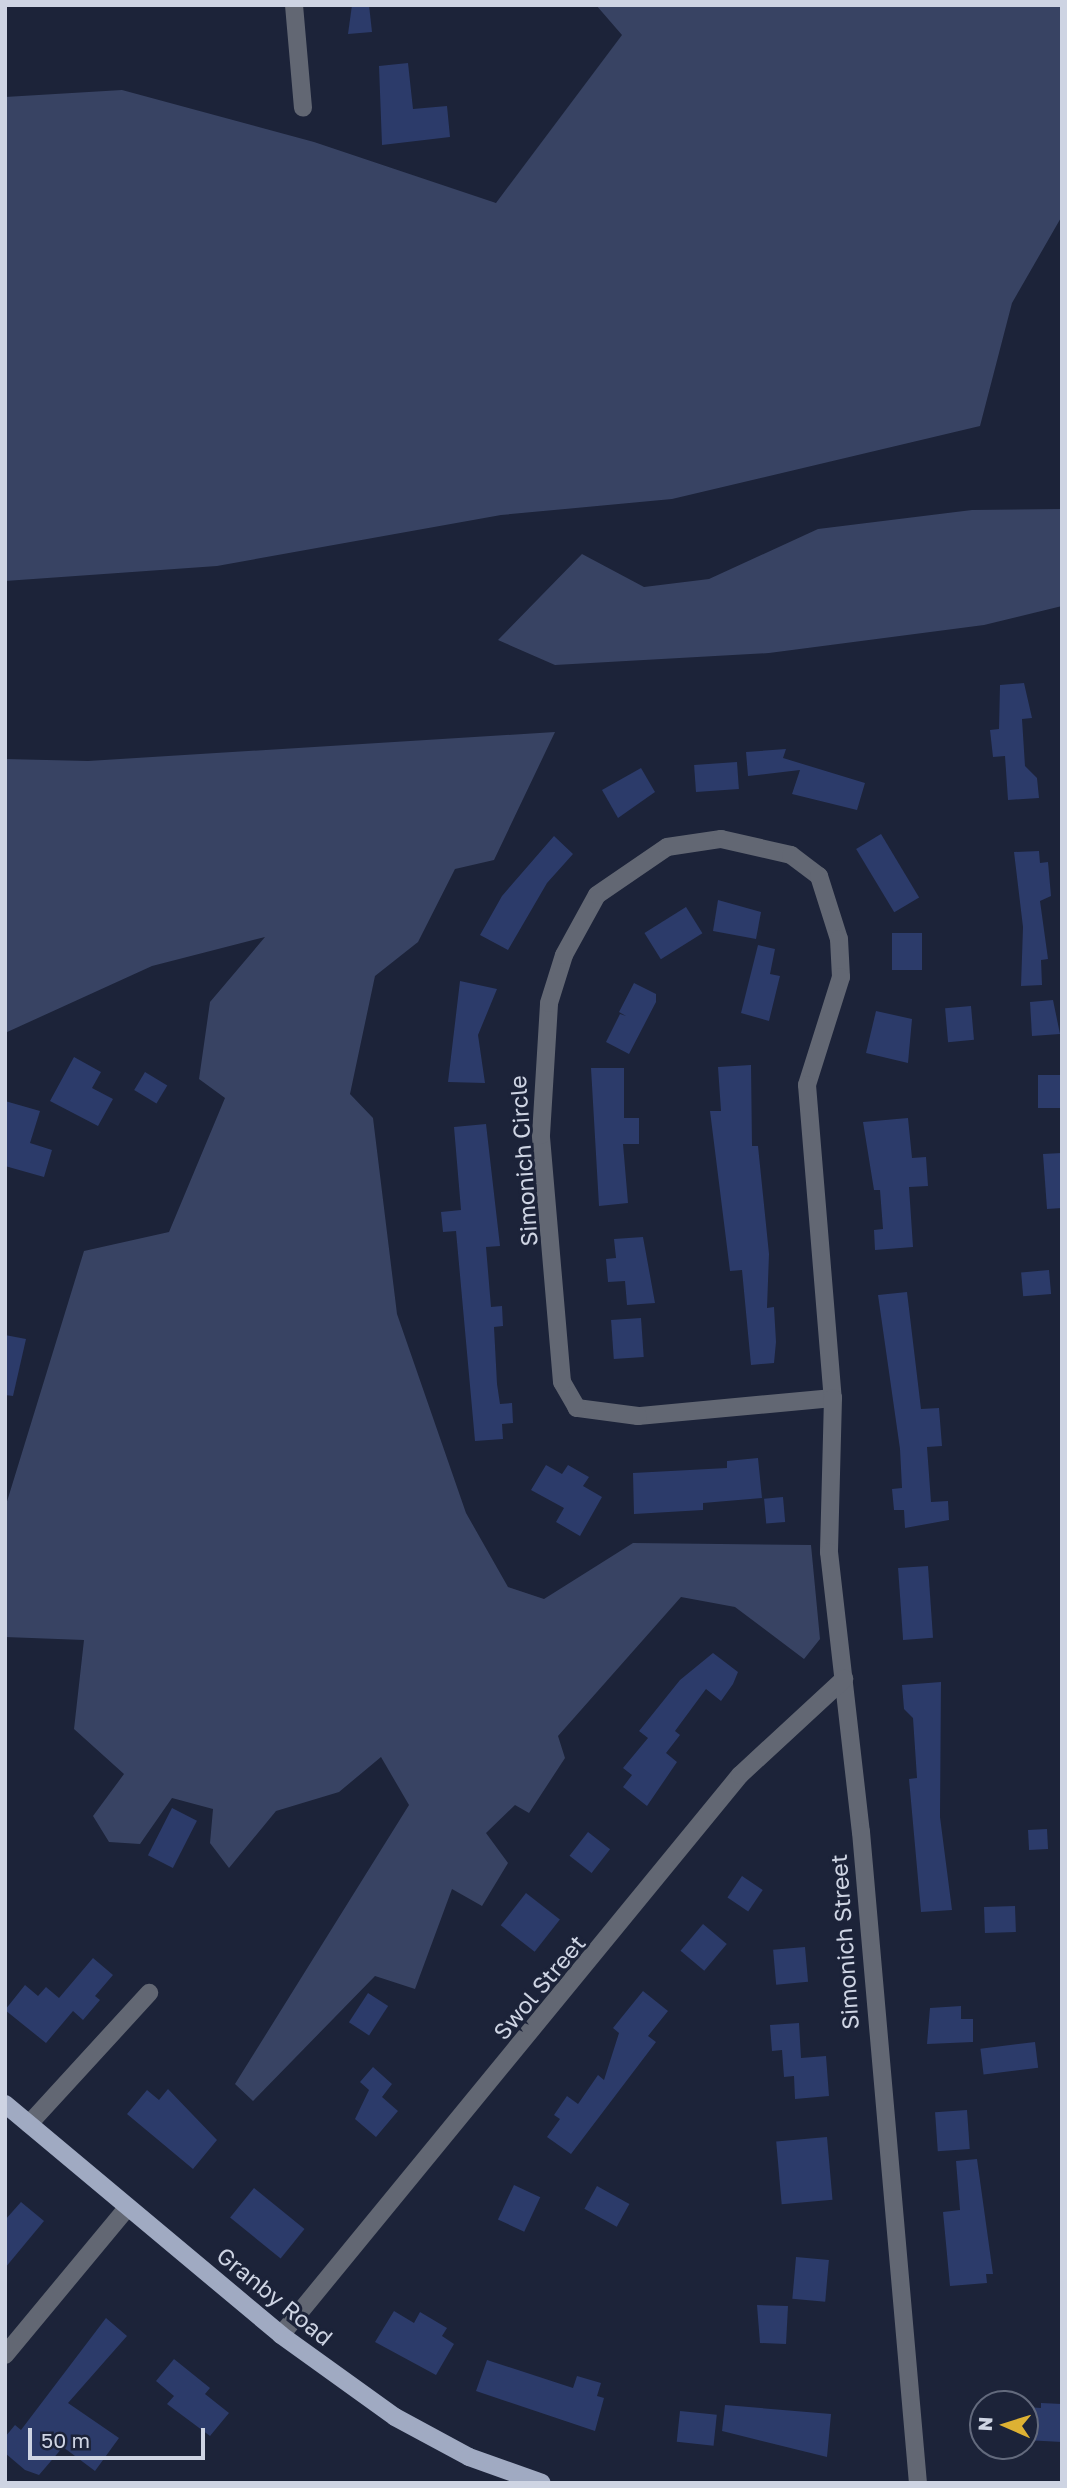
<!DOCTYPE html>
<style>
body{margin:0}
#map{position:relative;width:1067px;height:2488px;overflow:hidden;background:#1c2339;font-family:"Golos Text",sans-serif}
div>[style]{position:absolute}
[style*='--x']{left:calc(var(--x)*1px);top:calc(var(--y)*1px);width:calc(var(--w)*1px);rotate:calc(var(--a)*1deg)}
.green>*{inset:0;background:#384363}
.building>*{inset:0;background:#2c3b6a;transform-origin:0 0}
.minor>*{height:18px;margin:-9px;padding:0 9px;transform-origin:9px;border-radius:9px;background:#626773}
.major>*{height:18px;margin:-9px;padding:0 9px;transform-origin:9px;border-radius:9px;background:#a0aac2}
span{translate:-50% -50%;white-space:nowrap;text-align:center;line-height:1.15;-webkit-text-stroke:6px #1c2339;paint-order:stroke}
.street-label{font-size:23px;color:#ced4e3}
.frame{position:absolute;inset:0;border:7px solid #ced4e3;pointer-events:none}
.north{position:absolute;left:969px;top:2390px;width:70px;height:70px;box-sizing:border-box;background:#1c2339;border:2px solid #636a7d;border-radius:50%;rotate:273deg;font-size:19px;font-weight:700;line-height:28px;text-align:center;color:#ced4e3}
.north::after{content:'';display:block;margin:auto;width:24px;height:32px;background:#ddb133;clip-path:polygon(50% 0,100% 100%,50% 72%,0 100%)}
.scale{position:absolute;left:28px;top:2428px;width:177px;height:32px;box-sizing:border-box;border:4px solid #ced4e3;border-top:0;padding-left:9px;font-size:21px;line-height:24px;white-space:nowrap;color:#ced4e3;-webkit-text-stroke:5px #1c2339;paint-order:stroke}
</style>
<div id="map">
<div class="green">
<i style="clip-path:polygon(596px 5px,1062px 5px,1062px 216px,1012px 303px,980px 426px,672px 499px,501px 515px,217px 566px,5px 581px,5px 97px,122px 90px,314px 142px,496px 203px,622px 35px)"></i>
<i style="clip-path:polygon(1062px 509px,1062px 606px,984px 625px,769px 653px,555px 665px,498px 640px,582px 554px,644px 587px,709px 579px,818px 529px,972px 510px)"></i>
<i style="clip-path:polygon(555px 732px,494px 860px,455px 869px,418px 942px,375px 976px,350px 1094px,373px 1118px,397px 1314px,466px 1513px,508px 1587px,544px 1599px,633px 1543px,811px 1545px,820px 1639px,804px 1659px,735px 1607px,681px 1597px,558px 1736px,565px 1758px,529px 1813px,515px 1805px,486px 1833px,508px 1863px,482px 1906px,452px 1889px,415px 1989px,375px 1976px,253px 2101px,235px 2084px,409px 1805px,381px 1757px,339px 1792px,276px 1811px,229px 1868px,210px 1843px,213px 1809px,172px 1798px,140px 1844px,109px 1842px,93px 1816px,124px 1774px,74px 1729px,84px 1640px,5px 1637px,5px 1508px,84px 1251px,169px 1232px,225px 1098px,199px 1079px,210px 1002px,265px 937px,152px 966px,5px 1033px,5px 759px,88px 761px)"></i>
</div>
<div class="building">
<i style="clip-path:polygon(352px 5px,369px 5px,372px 32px,348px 34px)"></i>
<i style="clip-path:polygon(408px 63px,413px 109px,447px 106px,450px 137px,382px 145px,379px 66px)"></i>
<i style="clip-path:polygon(1024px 683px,1032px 718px,1022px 719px,1025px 766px,1037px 778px,1039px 798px,1008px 800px,1005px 756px,993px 757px,990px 730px,999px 729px,1000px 685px)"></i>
<i style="clip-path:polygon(786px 749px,783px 758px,865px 783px,857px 810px,792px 794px,800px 770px,748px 776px,746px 752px)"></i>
<i style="left:737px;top:762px;width:27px;height:43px;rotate:86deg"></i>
<i style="clip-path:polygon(641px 768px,655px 792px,618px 818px,602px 790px)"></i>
<i style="left:881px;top:834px;width:74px;height:29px;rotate:59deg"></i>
<i style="clip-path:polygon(554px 836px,573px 854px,547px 883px,508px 950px,480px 935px,502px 896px)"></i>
<i style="clip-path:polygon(1039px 851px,1040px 863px,1048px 862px,1051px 896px,1040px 901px,1048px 959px,1041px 960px,1042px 985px,1021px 986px,1023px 927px,1014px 852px)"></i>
<i style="clip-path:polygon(718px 900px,761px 912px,756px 939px,713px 931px)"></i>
<i style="left:686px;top:907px;width:31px;height:49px;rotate:58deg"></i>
<i style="left:892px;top:933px;width:30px;height:37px"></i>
<i style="clip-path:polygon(758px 945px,775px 949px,770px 974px,780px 976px,769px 1021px,741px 1013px)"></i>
<i style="clip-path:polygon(460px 981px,497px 989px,478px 1035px,485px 1083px,448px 1082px)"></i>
<i style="clip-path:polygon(634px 983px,656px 994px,656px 1002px,629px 1054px,606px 1042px,620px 1014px,626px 1016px,619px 1012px)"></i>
<i style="clip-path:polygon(1053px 1000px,1060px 1034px,1032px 1036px,1030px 1002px)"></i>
<i style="left:971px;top:1006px;width:34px;height:26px;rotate:85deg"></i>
<i style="clip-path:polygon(876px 1011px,912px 1019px,908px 1063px,866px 1053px)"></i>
<i style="clip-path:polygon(74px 1057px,101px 1072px,92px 1088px,113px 1099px,98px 1126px,50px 1101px)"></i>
<i style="clip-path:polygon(751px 1065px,752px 1146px,758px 1146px,769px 1254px,767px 1308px,774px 1307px,776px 1342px,774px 1363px,751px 1365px,742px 1270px,730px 1271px,710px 1111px,721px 1111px,718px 1067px)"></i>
<i style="clip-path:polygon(591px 1068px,624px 1068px,624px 1118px,639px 1118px,639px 1144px,623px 1144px,628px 1203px,599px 1206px)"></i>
<i style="left:145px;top:1072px;width:26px;height:21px;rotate:31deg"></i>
<i style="left:1062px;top:1075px;width:33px;height:24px;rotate:90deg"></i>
<i style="clip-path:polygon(5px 1101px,40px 1111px,30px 1143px,52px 1150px,44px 1177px,5px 1166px)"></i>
<i style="clip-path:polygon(908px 1118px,912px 1158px,926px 1157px,928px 1186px,909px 1187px,913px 1247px,875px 1250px,874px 1230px,883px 1229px,880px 1190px,874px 1190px,863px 1122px)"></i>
<i style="clip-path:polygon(486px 1124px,500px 1246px,486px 1247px,491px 1307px,502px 1306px,503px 1326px,494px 1327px,497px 1384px,500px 1404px,512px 1403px,513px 1423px,502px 1424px,503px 1439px,475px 1441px,456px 1231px,443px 1232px,441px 1212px,461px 1210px,454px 1127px)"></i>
<i style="clip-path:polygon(1062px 1153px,1062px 1208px,1047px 1209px,1043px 1154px)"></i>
<i style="clip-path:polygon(643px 1237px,655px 1303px,627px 1305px,625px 1281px,608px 1282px,606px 1259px,616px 1258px,614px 1239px)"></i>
<i style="left:1049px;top:1270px;width:24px;height:28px;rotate:85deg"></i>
<i style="clip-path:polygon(907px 1292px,921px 1409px,939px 1408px,942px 1446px,927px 1447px,931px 1502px,948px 1501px,949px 1520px,905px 1528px,904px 1510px,894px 1510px,892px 1489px,902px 1488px,900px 1449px,878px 1295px)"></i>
<i style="left:641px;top:1318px;width:39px;height:30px;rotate:86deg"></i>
<i style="clip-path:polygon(5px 1335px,26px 1339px,13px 1396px,5px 1395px)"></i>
<i style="clip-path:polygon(758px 1458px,762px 1498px,703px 1503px,703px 1510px,634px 1514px,633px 1473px,727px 1468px,727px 1461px)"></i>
<i style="clip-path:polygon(546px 1465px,562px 1474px,568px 1465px,589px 1477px,583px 1486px,602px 1497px,580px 1536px,556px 1522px,564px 1508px,531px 1490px)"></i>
<i style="left:783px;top:1497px;width:25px;height:19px;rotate:85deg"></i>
<i style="left:928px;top:1566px;width:72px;height:30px;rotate:86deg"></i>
<i style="clip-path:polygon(713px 1653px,738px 1672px,733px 1684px,721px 1701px,706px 1689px,675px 1731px,680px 1735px,666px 1753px,677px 1762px,647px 1806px,623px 1787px,632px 1775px,623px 1768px,648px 1738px,639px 1731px,680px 1680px)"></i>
<i style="clip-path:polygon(941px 1682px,940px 1817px,952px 1910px,921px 1912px,909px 1779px,917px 1778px,913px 1718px,904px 1709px,902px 1685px)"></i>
<i style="left:172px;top:1808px;width:28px;height:53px;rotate:27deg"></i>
<i style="left:1047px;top:1829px;width:20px;height:19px;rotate:87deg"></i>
<i style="left:588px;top:1832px;width:28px;height:30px;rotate:38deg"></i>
<i style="left:742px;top:1876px;width:25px;height:26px;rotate:34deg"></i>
<i style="left:526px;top:1893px;width:43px;height:41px;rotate:38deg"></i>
<i style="left:1015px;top:1906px;width:26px;height:31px;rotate:88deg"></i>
<i style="left:703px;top:1924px;width:31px;height:35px;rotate:40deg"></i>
<i style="left:805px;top:1947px;width:35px;height:32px;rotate:85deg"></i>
<i style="clip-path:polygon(93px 1958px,113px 1975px,95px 1996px,100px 2000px,83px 2020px,73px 2011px,46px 2043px,5px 2010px,25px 1985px,38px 1996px,46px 1987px,59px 1998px)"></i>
<i style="clip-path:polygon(643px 1991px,668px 2011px,648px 2036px,656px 2042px,571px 2154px,547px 2137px,560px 2119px,554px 2115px,567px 2096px,578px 2104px,598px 2075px,604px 2080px,619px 2033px,613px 2028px)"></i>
<i style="left:368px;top:1993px;width:24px;height:35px;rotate:33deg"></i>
<i style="clip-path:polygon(961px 2006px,961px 2019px,973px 2019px,973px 2042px,927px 2044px,930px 2008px)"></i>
<i style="clip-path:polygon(799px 2023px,801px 2058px,826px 2056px,829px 2096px,795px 2099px,794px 2076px,784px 2077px,782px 2050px,772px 2051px,770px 2025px)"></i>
<i style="left:1035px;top:2042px;width:26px;height:55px;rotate:83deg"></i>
<i style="clip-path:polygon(373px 2067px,392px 2084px,382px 2097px,398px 2111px,376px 2137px,355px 2119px,369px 2090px,360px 2082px)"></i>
<i style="clip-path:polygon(168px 2089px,217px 2140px,193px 2169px,127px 2114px,147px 2090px,159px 2100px)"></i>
<i style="left:967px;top:2110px;width:39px;height:32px;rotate:86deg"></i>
<i style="left:827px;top:2137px;width:63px;height:51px;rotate:85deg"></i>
<i style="clip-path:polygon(977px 2159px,993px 2274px,986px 2274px,987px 2283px,950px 2286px,943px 2212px,960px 2210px,956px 2161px)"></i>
<i style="left:514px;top:2185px;width:29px;height:38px;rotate:25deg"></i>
<i style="left:597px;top:2186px;width:37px;height:26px;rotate:29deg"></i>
<i style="left:254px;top:2188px;width:65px;height:38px;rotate:39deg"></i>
<i style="clip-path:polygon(21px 2202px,44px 2221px,5px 2268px,5px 2220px)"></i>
<i style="left:796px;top:2257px;width:33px;height:42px;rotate:5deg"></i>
<i style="clip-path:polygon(757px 2305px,788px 2306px,786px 2344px,760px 2343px)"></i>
<i style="clip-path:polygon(394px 2311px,414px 2323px,420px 2312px,447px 2328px,442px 2336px,454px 2344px,436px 2375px,375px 2342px)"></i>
<i style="clip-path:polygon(106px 2318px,127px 2336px,68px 2403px,119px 2438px,95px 2471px,63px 2447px,39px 2475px,25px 2470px,5px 2453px,5px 2437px,15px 2425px,21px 2430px)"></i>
<i style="clip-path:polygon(174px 2359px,210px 2388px,205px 2394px,229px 2413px,210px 2436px,167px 2404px,174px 2396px,156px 2381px)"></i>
<i style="clip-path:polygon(487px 2360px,573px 2388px,577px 2376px,601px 2383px,597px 2396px,604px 2398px,595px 2431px,476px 2391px)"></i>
<i style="clip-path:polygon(1041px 2403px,1062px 2404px,1062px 2442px,1025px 2440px,1025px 2407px,1041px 2408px)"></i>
<i style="clip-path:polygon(725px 2405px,831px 2414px,827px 2457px,722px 2431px)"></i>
<i style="left:680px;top:2411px;width:37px;height:31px;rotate:6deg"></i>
</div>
<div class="minor">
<i style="--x:294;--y:5;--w:103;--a:85"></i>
<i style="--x:833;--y:1398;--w:196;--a:174.7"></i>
<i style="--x:638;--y:1416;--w:62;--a:-172.5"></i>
<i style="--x:577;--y:1408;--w:30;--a:-120"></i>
<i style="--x:562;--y:1382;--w:248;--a:-94.9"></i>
<i style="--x:541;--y:1135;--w:132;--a:-86.5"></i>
<i style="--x:549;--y:1003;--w:50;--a:-72.6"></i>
<i style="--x:564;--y:955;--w:68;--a:-61.2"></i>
<i style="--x:597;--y:895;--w:85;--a:-34.4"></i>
<i style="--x:667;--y:847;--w:55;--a:-8.4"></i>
<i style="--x:721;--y:839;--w:72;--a:12.9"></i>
<i style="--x:791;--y:855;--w:35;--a:37"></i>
<i style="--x:819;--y:876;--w:66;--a:72.4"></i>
<i style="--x:839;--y:939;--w:38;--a:87"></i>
<i style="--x:841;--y:977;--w:113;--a:107.5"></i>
<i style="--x:807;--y:1085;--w:314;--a:85.3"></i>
<i style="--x:833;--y:1398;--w:154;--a:91.5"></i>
<i style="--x:829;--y:1552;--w:282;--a:83.5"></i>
<i style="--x:861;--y:1832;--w:653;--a:85"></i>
<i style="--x:29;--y:2124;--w:178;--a:-47.5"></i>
<i style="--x:281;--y:2335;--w:724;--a:-50.66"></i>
<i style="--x:740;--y:1775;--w:142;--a:-42.7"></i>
<i style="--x:5;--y:2355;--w:192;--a:-50.3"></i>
</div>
<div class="major">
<i style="--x:5;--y:2104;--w:360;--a:39.9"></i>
<i style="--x:281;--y:2335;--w:140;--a:35.7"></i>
<i style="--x:395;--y:2417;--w:84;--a:28.4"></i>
<i style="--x:469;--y:2457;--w:77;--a:19.6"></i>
</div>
<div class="street-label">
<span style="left:523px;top:1161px;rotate:-94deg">Simonich Circle</span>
<span style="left:844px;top:1942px;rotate:-94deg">Simonich Street</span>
<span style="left:539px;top:1987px;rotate:-50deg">Swol Street</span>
<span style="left:275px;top:2296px;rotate:39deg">Granby Road</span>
</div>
<div class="frame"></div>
<div class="north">N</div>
<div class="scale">50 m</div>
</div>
